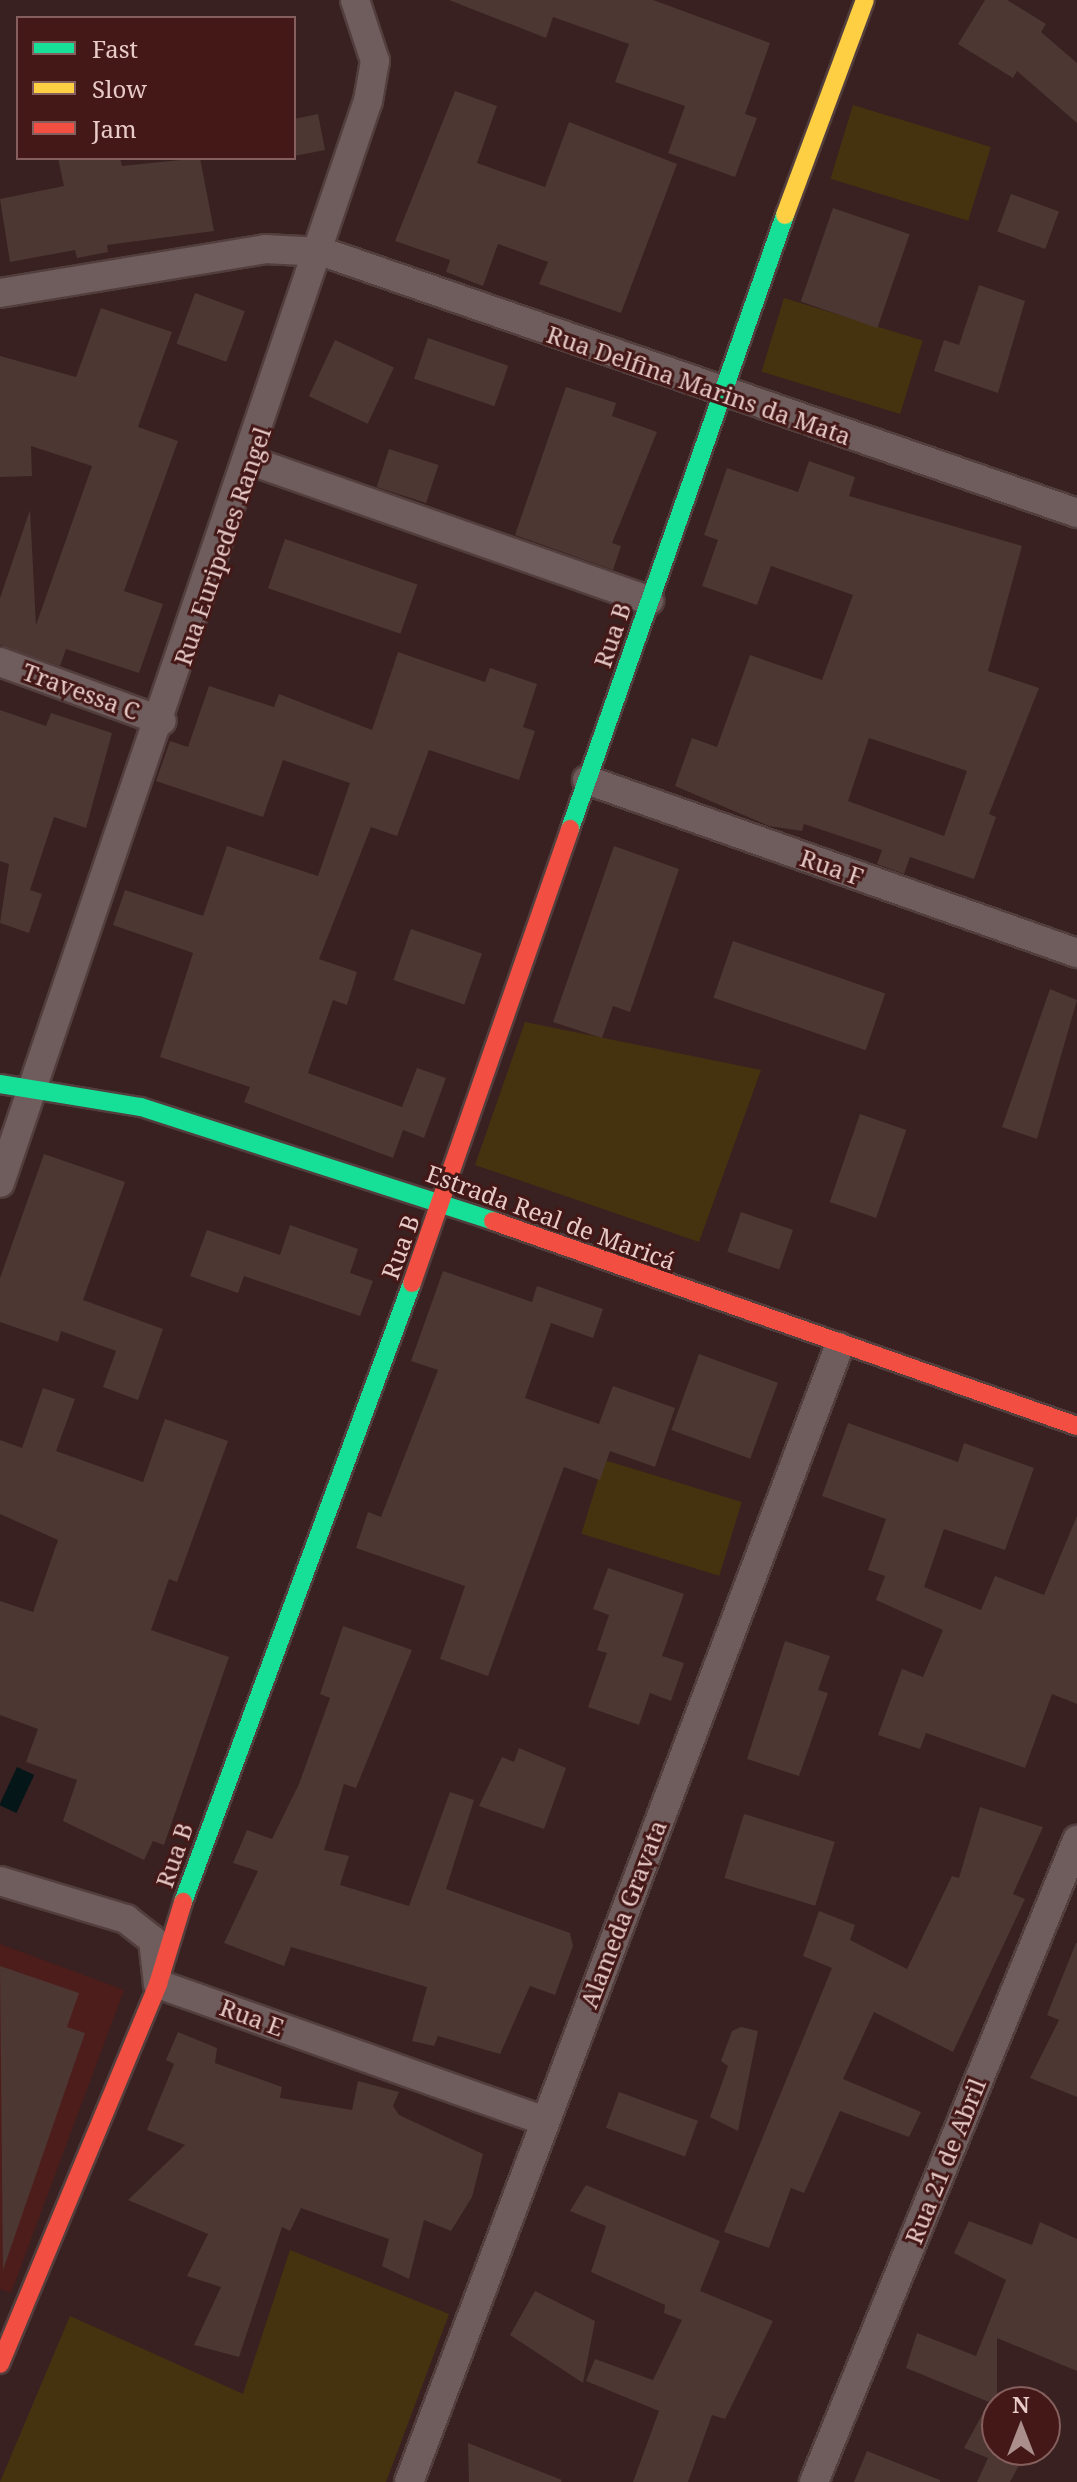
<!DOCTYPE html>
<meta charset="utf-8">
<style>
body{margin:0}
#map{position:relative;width:1077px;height:2482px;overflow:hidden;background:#382120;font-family:"Noto Serif",serif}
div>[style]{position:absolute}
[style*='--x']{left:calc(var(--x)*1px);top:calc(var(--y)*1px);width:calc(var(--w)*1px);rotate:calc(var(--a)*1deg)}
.built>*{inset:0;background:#4d1d1b}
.green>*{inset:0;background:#453310;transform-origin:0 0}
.water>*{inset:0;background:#051618;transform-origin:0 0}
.building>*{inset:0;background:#4d3732;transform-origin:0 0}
.roads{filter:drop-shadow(2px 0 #523e3d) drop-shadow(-2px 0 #523e3d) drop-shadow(0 2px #523e3d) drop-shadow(0 -2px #523e3d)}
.street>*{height:28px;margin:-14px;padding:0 14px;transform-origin:14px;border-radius:14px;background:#6f5c5c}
.fast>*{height:18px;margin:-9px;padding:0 9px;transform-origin:9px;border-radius:9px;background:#16e098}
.slow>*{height:18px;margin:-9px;padding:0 9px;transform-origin:9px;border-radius:9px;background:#ffcf43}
.jam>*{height:18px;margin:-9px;padding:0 9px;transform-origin:9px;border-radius:9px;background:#f24e42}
span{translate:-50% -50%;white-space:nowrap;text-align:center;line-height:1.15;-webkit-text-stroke:6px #431816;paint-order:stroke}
.street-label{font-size:24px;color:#e8cac7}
.legend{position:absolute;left:16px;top:16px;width:280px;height:144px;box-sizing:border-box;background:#431816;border:2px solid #855f5d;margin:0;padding:10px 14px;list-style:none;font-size:24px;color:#e8cac7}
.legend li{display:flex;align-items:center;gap:16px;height:40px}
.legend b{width:40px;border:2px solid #855f5d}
.north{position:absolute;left:981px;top:2386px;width:80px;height:80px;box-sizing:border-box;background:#431816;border:2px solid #855f5d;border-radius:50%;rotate:0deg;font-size:22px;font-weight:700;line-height:32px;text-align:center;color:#e8cac7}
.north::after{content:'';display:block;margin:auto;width:28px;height:36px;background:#aa8f8d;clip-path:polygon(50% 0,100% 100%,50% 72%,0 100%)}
</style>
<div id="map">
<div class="built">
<i style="clip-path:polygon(0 1944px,124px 1990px,11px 2293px,0 2289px)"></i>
</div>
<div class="green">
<i style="left:853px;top:105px;width:144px;height:77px;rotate:17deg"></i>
<i style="left:784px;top:298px;width:145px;height:77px;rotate:17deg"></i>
<i style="clip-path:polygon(525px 1022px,761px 1070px,699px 1242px,475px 1165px)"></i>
<i style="left:604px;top:1460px;width:144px;height:77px;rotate:17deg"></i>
<i style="clip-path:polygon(290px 2250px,449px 2314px,386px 2482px,0 2482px,70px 2316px,243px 2394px)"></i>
</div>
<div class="water">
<i style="left:17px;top:1767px;width:19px;height:42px;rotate:25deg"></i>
</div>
<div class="building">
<i style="clip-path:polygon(449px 0,653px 0,770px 43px,745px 114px,757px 118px,735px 177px,668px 153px,685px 106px,615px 82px,629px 44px,553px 17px,546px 38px)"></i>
<i style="clip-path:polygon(985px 0,1007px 0,1046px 24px,1041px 32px,1077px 63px,1077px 123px,1017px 71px,1013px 78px,958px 44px)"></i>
<i style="clip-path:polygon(455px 91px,497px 106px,477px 163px,545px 187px,569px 122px,677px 164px,621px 313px,539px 284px,548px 262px,498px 244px,483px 286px,446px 272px,450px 260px,395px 241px)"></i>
<i style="clip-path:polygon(318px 114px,325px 150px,294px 156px,294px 119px)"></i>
<i style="clip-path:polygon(58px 158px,120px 158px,122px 166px,200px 158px,214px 231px,107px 245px,108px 252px,77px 258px,75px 250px,10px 262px,0 199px,64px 186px)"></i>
<i style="left:1011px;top:194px;width:51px;height:40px;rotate:20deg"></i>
<i style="left:833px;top:208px;width:81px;height:99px;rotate:19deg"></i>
<i style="clip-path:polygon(979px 285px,1025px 301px,998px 393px,934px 371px,944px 340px,959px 345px)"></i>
<i style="left:195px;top:293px;width:53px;height:54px;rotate:20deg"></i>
<i style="clip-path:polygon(101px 308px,172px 332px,138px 427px,178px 441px,124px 591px,163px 604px,139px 673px,66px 649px,60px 666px,0 645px,0 598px,30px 510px,36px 625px,92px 466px,31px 446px,32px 476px,0 477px,0 356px,76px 377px)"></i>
<i style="left:428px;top:338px;width:85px;height:43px;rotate:19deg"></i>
<i style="left:335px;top:340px;width:65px;height:62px;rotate:25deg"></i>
<i style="clip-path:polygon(566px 387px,616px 403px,612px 416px,657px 432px,612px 543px,621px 546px,613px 570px,515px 535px)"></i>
<i style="left:389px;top:449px;width:52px;height:40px;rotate:18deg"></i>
<i style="clip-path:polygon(evenodd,809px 461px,855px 477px,849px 496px,1022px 546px,988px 671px,1039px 688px,989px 814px,996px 817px,974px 879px,910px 857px,904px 874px,877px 864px,882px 850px,804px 824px,802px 831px,769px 826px,675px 786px,692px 738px,717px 747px,750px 655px,822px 680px,853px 595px,771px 566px,757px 605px,702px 586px,718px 540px,704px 535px,727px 468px,798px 492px,809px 461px,869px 738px,967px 771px,944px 836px,848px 801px,869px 738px)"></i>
<i style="left:285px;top:539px;width:140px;height:52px;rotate:19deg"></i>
<i style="clip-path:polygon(398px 652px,485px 682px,490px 668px,537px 684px,523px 727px,535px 731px,519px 780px,429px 750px,397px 836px,371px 827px,319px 959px,357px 972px,347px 1005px,333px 1000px,308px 1073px,402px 1107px,417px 1068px,446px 1078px,424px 1138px,403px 1130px,393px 1158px,244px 1102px,250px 1087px,160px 1057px,193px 953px,113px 925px,125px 890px,203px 916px,227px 846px,318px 876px,350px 783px,283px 760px,263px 817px,156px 781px,170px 741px,188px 747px,209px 686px,274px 707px,279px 694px,372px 730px)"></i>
<i style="clip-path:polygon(0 710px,46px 726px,51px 713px,112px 733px,86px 828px,54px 817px,30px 890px,42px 894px,29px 933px,0 923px,9px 864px,0 861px)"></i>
<i style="clip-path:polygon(614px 846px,679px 869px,630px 1012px,613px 1006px,602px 1038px,553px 1022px)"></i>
<i style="left:411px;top:929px;width:75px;height:54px;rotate:19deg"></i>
<i style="left:733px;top:941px;width:161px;height:60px;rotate:19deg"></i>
<i style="clip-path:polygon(1050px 989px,1077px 1000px,1037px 1139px,1002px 1127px)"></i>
<i style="left:860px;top:1114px;width:49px;height:93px;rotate:19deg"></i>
<i style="clip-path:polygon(44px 1154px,125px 1182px,83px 1300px,163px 1329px,138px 1400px,103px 1387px,116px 1351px,61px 1331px,58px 1342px,0 1322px,0 1278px)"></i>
<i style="left:741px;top:1212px;width:55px;height:42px;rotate:19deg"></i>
<i style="clip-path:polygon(290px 1225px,358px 1249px,350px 1273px,373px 1281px,360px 1316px,244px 1276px,238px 1293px,190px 1276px,207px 1230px,280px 1255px)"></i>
<i style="clip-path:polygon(443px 1271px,532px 1302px,537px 1286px,603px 1309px,593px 1338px,551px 1323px,525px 1398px,599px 1424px,613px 1386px,675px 1408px,655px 1467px,610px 1451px,600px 1480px,564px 1467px,488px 1676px,440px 1659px,465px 1586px,356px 1548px,368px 1512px,381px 1517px,438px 1370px,411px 1361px)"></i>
<i style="left:699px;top:1354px;width:84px;height:81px;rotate:20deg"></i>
<i style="clip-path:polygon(43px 1388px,75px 1399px,56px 1451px,143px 1482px,165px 1419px,228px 1441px,177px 1582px,169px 1579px,151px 1630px,229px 1657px,164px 1845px,153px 1841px,144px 1860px,63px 1821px,77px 1780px,26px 1762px,38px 1729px,0 1715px,0 1601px,33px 1612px,58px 1540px,0 1514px,0 1440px,22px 1448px)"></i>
<i style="clip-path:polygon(848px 1423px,958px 1462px,964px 1443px,1034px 1468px,1005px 1550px,944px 1529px,924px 1587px,981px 1610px,995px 1576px,1044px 1595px,1077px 1516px,1077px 1704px,1052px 1694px,1025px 1768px,926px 1733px,920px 1749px,878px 1735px,902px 1669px,923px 1677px,943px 1630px,876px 1600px,885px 1576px,868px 1570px,886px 1519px,822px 1496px)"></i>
<i style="clip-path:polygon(608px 1568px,684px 1594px,662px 1656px,684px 1663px,671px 1701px,650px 1693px,639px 1725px,588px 1707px,607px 1653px,597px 1650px,609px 1615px,593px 1609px)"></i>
<i style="clip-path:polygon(343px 1626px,412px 1650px,356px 1788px,344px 1784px,324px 1850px,349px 1856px,340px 1885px,409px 1906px,450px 1792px,474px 1800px,446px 1889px,570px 1933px,573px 1946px,555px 1995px,530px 1986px,500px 2054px,438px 2036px,434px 2046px,412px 2041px,427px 1987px,291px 1947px,284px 1966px,224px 1943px,258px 1871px,233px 1863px,247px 1830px,272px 1839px,299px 1784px,330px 1698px,320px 1694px)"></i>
<i style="clip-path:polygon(785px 1641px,830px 1656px,818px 1690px,828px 1693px,799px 1776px,747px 1759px)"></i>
<i style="clip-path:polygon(519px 1748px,566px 1768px,544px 1829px,479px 1806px,502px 1757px,514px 1762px)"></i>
<i style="clip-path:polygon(980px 1807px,1043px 1827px,1013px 1894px,1025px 1899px,953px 2052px,874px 2012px,843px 2079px,921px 2112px,909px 2137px,840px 2111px,804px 2193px,791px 2188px,769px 2248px,724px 2232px,832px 1968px,803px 1956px,819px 1911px,855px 1925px,850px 1940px,907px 1969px,952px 1876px,959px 1878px)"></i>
<i style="left:744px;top:1814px;width:95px;height:67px;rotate:17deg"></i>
<i style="clip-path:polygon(1076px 1943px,1077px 1943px,1077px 2097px,1030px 2078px,1059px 2020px,1047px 2015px)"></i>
<i style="clip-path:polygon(0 1966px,79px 1993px,67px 2027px,85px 2033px,3px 2270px)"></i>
<i style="clip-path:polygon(741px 2027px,758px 2031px,738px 2131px,710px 2117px,728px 2066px,721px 2061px,732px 2031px)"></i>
<i style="clip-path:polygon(178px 2032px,217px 2048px,215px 2063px,282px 2087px,280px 2098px,352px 2110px,358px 2081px,399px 2092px,393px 2106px,399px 2115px,483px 2154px,472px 2197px,451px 2231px,424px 2220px,409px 2279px,382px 2266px,389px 2239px,301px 2208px,290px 2231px,282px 2227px,239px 2357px,194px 2345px,221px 2287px,187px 2276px,208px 2234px,128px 2200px,185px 2145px,147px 2130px,174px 2064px,166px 2060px)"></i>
<i style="left:619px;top:2092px;width:84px;height:38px;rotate:20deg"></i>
<i style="clip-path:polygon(586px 2185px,720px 2241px,700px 2291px,773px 2321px,725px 2419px,712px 2415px,688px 2482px,633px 2482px,659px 2411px,586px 2381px,595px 2359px,653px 2380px,682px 2320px,664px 2313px,665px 2305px,591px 2272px,606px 2226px,570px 2211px)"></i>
<i style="clip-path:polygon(969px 2221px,1032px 2245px,1040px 2222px,1077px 2239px,1077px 2371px,997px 2338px,997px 2450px,1027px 2450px,1010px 2482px,977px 2482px,988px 2458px,964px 2448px,989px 2402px,906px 2368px,917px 2333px,976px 2356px,1006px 2280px,954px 2253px)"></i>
<i style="clip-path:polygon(535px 2291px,595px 2321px,583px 2383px,510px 2335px)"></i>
<i style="clip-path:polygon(468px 2443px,562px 2480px,561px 2482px,469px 2482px)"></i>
<i style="clip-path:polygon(867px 2451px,940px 2480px,940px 2482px,854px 2482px)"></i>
</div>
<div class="roads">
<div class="street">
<i style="--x:0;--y:293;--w:269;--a:-9.4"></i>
<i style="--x:265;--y:249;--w:58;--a:3"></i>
<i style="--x:323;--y:252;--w:798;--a:19.09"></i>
<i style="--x:251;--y:461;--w:422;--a:19.3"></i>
<i style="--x:0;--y:662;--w:172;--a:20"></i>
<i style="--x:587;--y:780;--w:520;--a:19.45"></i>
<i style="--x:0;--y:1183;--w:1143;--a:-71.22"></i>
<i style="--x:368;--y:101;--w:41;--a:-80.1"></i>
<i style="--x:375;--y:61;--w:64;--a:-108.2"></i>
<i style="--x:0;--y:1881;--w:132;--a:16.8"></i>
<i style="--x:126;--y:1919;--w:34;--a:38"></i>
<i style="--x:153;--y:1940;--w:44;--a:83.5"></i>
<i style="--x:158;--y:1984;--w:410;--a:19.5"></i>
<i style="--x:409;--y:2482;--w:1214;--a:-69.25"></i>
<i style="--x:814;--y:2482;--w:694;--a:-67.72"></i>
</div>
<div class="fast">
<i style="--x:570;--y:829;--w:651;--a:-70.7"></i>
<i style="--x:0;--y:1084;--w:143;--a:9.3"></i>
<i style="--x:141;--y:1107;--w:370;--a:17.9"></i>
<i style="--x:183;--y:1902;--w:660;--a:-69.7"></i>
</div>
<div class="slow">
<i style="--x:785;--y:215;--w:229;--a:-69.6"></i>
</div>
<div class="jam">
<i style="--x:493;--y:1221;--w:619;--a:19.34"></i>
<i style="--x:412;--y:1283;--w:481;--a:-70.8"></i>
<i style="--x:0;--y:2364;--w:412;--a:-67.4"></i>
<i style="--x:158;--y:1984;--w:86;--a:-73"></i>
</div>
</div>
<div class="street-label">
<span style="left:699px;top:385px;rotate:19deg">Rua Delfina Marins da Mata</span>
<span style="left:222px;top:546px;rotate:-71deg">Rua Euripedes Rangel</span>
<span style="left:612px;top:635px;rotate:-71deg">Rua B</span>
<span style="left:81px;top:691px;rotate:20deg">Travessa C</span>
<span style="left:832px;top:867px;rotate:19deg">Rua F</span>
<span style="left:551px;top:1217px;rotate:20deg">Estrada Real de Maricá</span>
<span style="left:400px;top:1247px;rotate:-70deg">Rua B</span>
<span style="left:174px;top:1855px;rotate:-71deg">Rua B</span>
<span style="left:623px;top:1914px;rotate:-69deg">Alameda Gravata</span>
<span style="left:252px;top:2017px;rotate:20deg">Rua E</span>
<span style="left:945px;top:2161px;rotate:-68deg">Rua 21 de Abril</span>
</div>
<ul class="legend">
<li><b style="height:10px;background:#16e098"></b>Fast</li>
<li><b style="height:10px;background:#ffcf43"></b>Slow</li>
<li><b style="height:10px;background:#f24e42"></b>Jam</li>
</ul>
<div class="north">N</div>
</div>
